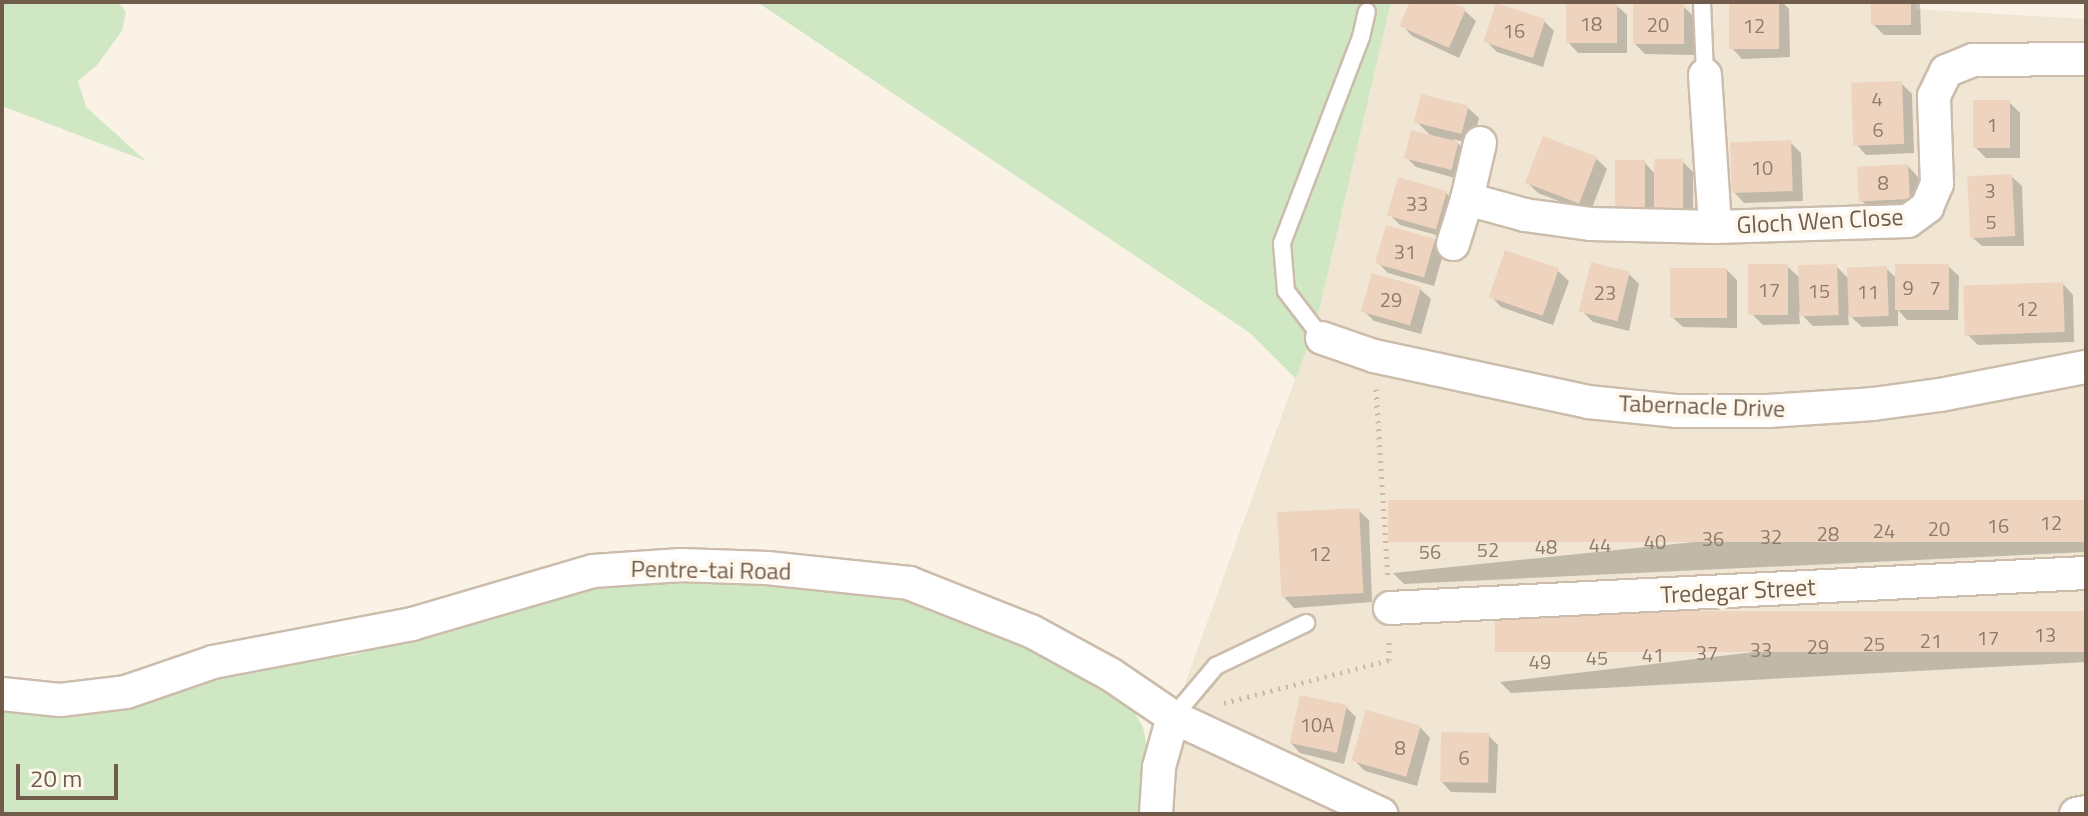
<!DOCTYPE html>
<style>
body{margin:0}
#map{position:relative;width:2088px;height:816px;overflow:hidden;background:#faf3e5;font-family:"Titillium Web",sans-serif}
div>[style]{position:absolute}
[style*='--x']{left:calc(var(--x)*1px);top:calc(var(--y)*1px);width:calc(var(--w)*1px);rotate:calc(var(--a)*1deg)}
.residential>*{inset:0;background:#f1e6d4}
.green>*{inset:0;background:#d0e7c4}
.shadow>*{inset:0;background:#0003}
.building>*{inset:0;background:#eed4bf;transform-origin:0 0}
.path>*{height:5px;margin-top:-2.5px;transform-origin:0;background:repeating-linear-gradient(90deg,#d2b8a2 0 2px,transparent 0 8px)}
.roads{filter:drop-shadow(2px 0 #cbbcac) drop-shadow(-2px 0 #cbbcac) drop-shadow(0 2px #cbbcac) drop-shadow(0 -2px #cbbcac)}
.lane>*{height:16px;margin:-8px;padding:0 8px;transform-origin:8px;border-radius:8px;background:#fff}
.street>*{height:32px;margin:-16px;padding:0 16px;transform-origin:16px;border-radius:16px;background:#fff}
span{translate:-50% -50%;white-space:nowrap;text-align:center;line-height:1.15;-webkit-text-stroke:7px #fef7eb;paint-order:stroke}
.number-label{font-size:20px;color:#907a69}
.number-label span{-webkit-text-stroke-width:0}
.street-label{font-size:24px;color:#715c4c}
.frame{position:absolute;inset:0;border:4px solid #715c4c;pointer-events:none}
.scale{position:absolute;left:16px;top:764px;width:102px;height:36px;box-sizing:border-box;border:4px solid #715c4c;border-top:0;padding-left:10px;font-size:24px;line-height:28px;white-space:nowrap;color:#715c4c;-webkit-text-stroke:6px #fef7eb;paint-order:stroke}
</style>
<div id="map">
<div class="residential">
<i style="clip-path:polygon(1391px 2px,1915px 2px,1916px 9px,2086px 19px,2086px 814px,1156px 814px,1173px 717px,1318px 315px)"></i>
</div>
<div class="green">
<i style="clip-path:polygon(2px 2px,118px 2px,126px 12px,122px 31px,97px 65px,78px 81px,86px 107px,146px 161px,2px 106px)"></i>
<i style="clip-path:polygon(757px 2px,1391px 2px,1318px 315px,1296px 379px,1250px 333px)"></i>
<i style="clip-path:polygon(653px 580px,775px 582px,912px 602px,1017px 642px,1095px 680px,1134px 712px,1143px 727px,1149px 757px,1146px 814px,2px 814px,2px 705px,95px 714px,245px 669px,354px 655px,596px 583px)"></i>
</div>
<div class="shadow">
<i style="clip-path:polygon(1413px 2px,1446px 2px,1465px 11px,1476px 21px,1459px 58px,1412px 36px,1402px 25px)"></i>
<i style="clip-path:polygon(1731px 2px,1782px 2px,1789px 9px,1790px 57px,1742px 59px,1732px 48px)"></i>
<i style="clip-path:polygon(1873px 2px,1920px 2px,1921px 35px,1884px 35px,1874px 25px)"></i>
<i style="clip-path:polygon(1616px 5px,1627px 15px,1627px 53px,1578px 53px,1568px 42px)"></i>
<i style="clip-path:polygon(1683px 6px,1694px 17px,1694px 55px,1645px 54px,1635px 44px)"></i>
<i style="clip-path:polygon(1543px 20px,1554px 31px,1543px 67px,1497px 52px,1486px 41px)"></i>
<i style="clip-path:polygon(1901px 83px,1912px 94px,1914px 153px,1866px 155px,1856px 144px)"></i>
<i style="clip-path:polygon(2009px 102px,2020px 113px,2020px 158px,1986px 158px,1975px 147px)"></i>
<i style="clip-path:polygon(1468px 108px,1479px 118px,1472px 144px,1453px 139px,1469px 154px,1462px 180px,1416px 167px,1406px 157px,1432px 137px,1416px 121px)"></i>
<i style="clip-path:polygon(1790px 142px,1801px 153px,1803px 201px,1744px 203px,1734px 192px)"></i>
<i style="clip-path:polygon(1596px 158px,1607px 169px,1590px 213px,1538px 193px,1527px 182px)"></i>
<i style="clip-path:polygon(1682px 161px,1693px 172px,1693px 219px,1667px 219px,1654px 206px,1654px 220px,1617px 209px,1644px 162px,1656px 175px)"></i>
<i style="clip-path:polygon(1908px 166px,1918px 177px,1919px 209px,1871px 210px,1860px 199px)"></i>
<i style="clip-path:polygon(2011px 176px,2022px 186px,2024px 246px,1982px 246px,1971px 236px)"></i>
<i style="clip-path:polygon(1446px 193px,1457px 203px,1447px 238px,1400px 225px,1390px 215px)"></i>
<i style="clip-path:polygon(1434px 240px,1444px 251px,1434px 286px,1388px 273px,1377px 262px)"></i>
<i style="clip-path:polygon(1787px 266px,1801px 279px,1836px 266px,1850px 280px,1886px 268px,1897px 279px,1948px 266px,1959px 276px,1958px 320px,1907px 320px,1898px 310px,1898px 326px,1862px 327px,1848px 314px,1849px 325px,1813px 326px,1799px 312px,1800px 324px,1763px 325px,1752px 314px)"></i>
<i style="clip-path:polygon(1727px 270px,1737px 280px,1737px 328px,1683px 327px,1672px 317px)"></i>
<i style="clip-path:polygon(1558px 271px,1569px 281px,1553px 325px,1501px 307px,1491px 296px)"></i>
<i style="clip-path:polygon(1628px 273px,1639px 284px,1629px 331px,1593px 322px,1582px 311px)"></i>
<i style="clip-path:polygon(2063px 284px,2073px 295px,2074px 342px,1978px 345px,1967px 334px)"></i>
<i style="clip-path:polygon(1420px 289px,1431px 299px,1421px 334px,1374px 321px,1364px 311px)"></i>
<i style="clip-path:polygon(2086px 502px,2086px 552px,1404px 584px,1393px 573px)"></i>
<i style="clip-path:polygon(1358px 510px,1369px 520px,1372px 602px,1294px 608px,1284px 597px)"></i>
<i style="clip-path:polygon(2086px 613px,2086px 662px,1511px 693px,1500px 682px)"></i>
<i style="clip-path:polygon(1346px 707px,1356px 717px,1344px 764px,1300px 753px,1290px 742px)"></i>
<i style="clip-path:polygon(1420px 727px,1430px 738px,1417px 786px,1365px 771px,1354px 760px)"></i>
<i style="clip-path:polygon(1488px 735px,1498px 745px,1496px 793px,1451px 792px,1441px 781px)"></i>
</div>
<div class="building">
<i style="clip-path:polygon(1410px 2px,1451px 2px,1466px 9px,1449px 48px,1399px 26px)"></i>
<i style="left:1729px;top:2px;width:50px;height:47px"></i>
<i style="left:1871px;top:2px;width:40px;height:23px"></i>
<i style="left:1496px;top:3px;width:52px;height:41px;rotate:18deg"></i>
<i style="left:1566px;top:3px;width:51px;height:40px"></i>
<i style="left:1633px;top:4px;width:51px;height:40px"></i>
<i style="left:1902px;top:81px;width:63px;height:51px;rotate:88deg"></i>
<i style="left:1421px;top:94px;width:49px;height:29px;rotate:14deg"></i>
<i style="left:1973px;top:100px;width:37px;height:48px"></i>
<i style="left:1411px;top:130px;width:49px;height:29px;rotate:14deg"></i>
<i style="left:1543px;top:136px;width:58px;height:50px;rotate:21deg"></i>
<i style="left:1791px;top:140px;width:51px;height:61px;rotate:88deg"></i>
<i style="left:1654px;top:159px;width:29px;height:50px"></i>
<i style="left:1615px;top:160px;width:30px;height:50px"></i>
<i style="left:1908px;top:164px;width:35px;height:51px;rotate:87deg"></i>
<i style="left:2012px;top:174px;width:62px;height:45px;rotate:87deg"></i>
<i style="left:1398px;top:177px;width:51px;height:40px;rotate:16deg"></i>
<i style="left:1386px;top:225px;width:51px;height:40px;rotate:16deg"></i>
<i style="left:1505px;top:250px;width:57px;height:50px;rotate:19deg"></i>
<i style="left:1591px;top:262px;width:40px;height:51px;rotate:14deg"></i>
<i style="left:1748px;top:264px;width:40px;height:51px"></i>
<i style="left:1837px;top:264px;width:51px;height:39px;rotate:88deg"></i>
<i style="left:1895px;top:264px;width:54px;height:46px"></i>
<i style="left:1887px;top:266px;width:50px;height:40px;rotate:88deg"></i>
<i style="left:1670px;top:268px;width:57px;height:50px"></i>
<i style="left:1372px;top:273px;width:51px;height:40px;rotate:16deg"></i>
<i style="left:2063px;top:282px;width:50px;height:100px;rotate:88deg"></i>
<i style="left:2086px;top:500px;width:42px;height:698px;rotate:90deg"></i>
<i style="left:1359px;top:508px;width:85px;height:82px;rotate:87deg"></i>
<i style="left:2086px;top:611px;width:41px;height:591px;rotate:90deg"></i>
<i style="left:1300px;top:695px;width:48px;height:49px;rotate:12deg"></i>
<i style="left:1366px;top:710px;width:57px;height:53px;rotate:16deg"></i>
<i style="left:1441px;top:732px;width:48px;height:50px;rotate:1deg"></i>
</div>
<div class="path">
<i style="--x:1376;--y:389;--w:189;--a:86.4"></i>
<i style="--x:1224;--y:703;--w:171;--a:-14.6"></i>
<i style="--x:1389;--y:660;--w:20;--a:-90"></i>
</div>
<div class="roads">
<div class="lane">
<i style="--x:1702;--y:2;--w:73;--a:87.6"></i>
<i style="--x:1322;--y:338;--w:59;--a:-127.5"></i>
<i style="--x:1286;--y:291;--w:48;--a:-94.8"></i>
<i style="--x:1282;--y:243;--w:221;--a:-69"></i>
<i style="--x:1361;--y:37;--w:26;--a:-77"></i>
<i style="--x:1173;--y:717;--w:67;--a:-49.9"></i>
<i style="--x:1216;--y:666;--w:100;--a:-25.5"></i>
</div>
<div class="street">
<i style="--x:1705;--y:75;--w:152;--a:86.2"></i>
<i style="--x:1480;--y:143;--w:57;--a:103.1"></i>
<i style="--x:1467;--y:199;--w:60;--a:15.4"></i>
<i style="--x:1525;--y:215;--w:67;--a:7.8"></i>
<i style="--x:1591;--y:224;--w:124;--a:1.4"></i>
<i style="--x:1715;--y:227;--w:193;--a:-1.8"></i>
<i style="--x:1908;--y:221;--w:24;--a:-36"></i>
<i style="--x:1927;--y:207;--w:25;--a:-67"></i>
<i style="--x:1937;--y:184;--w:88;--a:-92"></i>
<i style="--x:1934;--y:96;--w:28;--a:-64"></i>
<i style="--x:1946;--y:71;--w:29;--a:-22"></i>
<i style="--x:1973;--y:60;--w:113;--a:-0.5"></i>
<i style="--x:1453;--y:244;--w:47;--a:-72.7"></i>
<i style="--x:1322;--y:338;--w:55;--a:19.1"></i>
<i style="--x:1374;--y:356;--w:219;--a:12.1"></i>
<i style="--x:1588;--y:402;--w:88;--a:5.8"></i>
<i style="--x:1676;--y:411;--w:92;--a:0"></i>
<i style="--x:1768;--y:411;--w:105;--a:-3.8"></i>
<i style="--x:1873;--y:404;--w:68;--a:-7.7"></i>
<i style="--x:1940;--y:395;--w:149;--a:-10.9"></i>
<i style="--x:1390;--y:608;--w:697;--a:-2.88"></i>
<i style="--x:2;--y:694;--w:58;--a:5.9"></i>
<i style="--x:60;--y:700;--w:66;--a:-6.9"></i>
<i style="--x:126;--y:692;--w:92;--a:-19"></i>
<i style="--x:213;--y:662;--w:203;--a:-10.8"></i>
<i style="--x:412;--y:624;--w:189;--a:-16.3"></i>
<i style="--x:593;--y:571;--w:88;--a:-3.9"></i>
<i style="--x:681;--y:565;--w:86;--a:2"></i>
<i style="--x:767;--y:568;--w:143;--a:6"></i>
<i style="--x:909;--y:583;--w:131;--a:21.5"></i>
<i style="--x:1031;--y:631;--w:90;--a:28.6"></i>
<i style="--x:1110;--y:674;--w:76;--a:34.3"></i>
<i style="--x:1173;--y:717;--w:230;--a:25"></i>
<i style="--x:1156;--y:814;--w:47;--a:-86.3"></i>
<i style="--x:1159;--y:767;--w:52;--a:-74.4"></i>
<i style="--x:2076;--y:814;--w:10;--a:-11"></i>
</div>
</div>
<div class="number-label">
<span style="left:1591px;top:23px">18</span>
<span style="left:1658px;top:24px">20</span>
<span style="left:1754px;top:25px">12</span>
<span style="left:1514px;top:30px">16</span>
<span style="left:1877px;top:98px">4</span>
<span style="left:1992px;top:124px">1</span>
<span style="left:1878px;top:129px">6</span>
<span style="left:1762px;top:167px">10</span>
<span style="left:1883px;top:182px">8</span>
<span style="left:1990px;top:190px">3</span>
<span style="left:1417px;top:203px">33</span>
<span style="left:1991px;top:221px">5</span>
<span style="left:1405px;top:251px">31</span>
<span style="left:1908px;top:287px">9</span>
<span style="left:1935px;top:287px">7</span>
<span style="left:1769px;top:289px">17</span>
<span style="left:1819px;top:290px">15</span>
<span style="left:1868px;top:291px">11</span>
<span style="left:1605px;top:292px">23</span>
<span style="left:1391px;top:299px">29</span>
<span style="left:2027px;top:308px">12</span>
<span style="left:2051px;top:522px">12</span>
<span style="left:1998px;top:525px">16</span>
<span style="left:1939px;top:528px">20</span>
<span style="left:1884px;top:530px">24</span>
<span style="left:1828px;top:533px">28</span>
<span style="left:1771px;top:536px">32</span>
<span style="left:1713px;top:538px">36</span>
<span style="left:1655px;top:541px">40</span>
<span style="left:1600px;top:544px">44</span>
<span style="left:1546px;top:546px">48</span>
<span style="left:1488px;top:549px">52</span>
<span style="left:1430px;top:551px">56</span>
<span style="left:1320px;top:553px">12</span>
<span style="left:2045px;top:634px">13</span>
<span style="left:1988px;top:637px">17</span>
<span style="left:1931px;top:640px">21</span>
<span style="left:1874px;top:643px">25</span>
<span style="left:1818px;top:646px">29</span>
<span style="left:1761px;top:649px">33</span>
<span style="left:1707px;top:652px">37</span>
<span style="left:1653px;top:654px">41</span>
<span style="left:1597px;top:657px">45</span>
<span style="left:1540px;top:661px">49</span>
<span style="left:1317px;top:724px">10A</span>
<span style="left:1400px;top:747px">8</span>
<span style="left:1464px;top:757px">6</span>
</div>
<div class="street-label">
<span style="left:1820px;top:221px;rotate:-3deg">Gloch Wen Close</span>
<span style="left:1702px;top:406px;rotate:2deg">Tabernacle Drive</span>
<span style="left:711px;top:570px;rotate:1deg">Pentre-tai Road</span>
<span style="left:1738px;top:591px;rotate:-3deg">Tredegar Street</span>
</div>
<div class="frame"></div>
<div class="scale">20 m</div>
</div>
